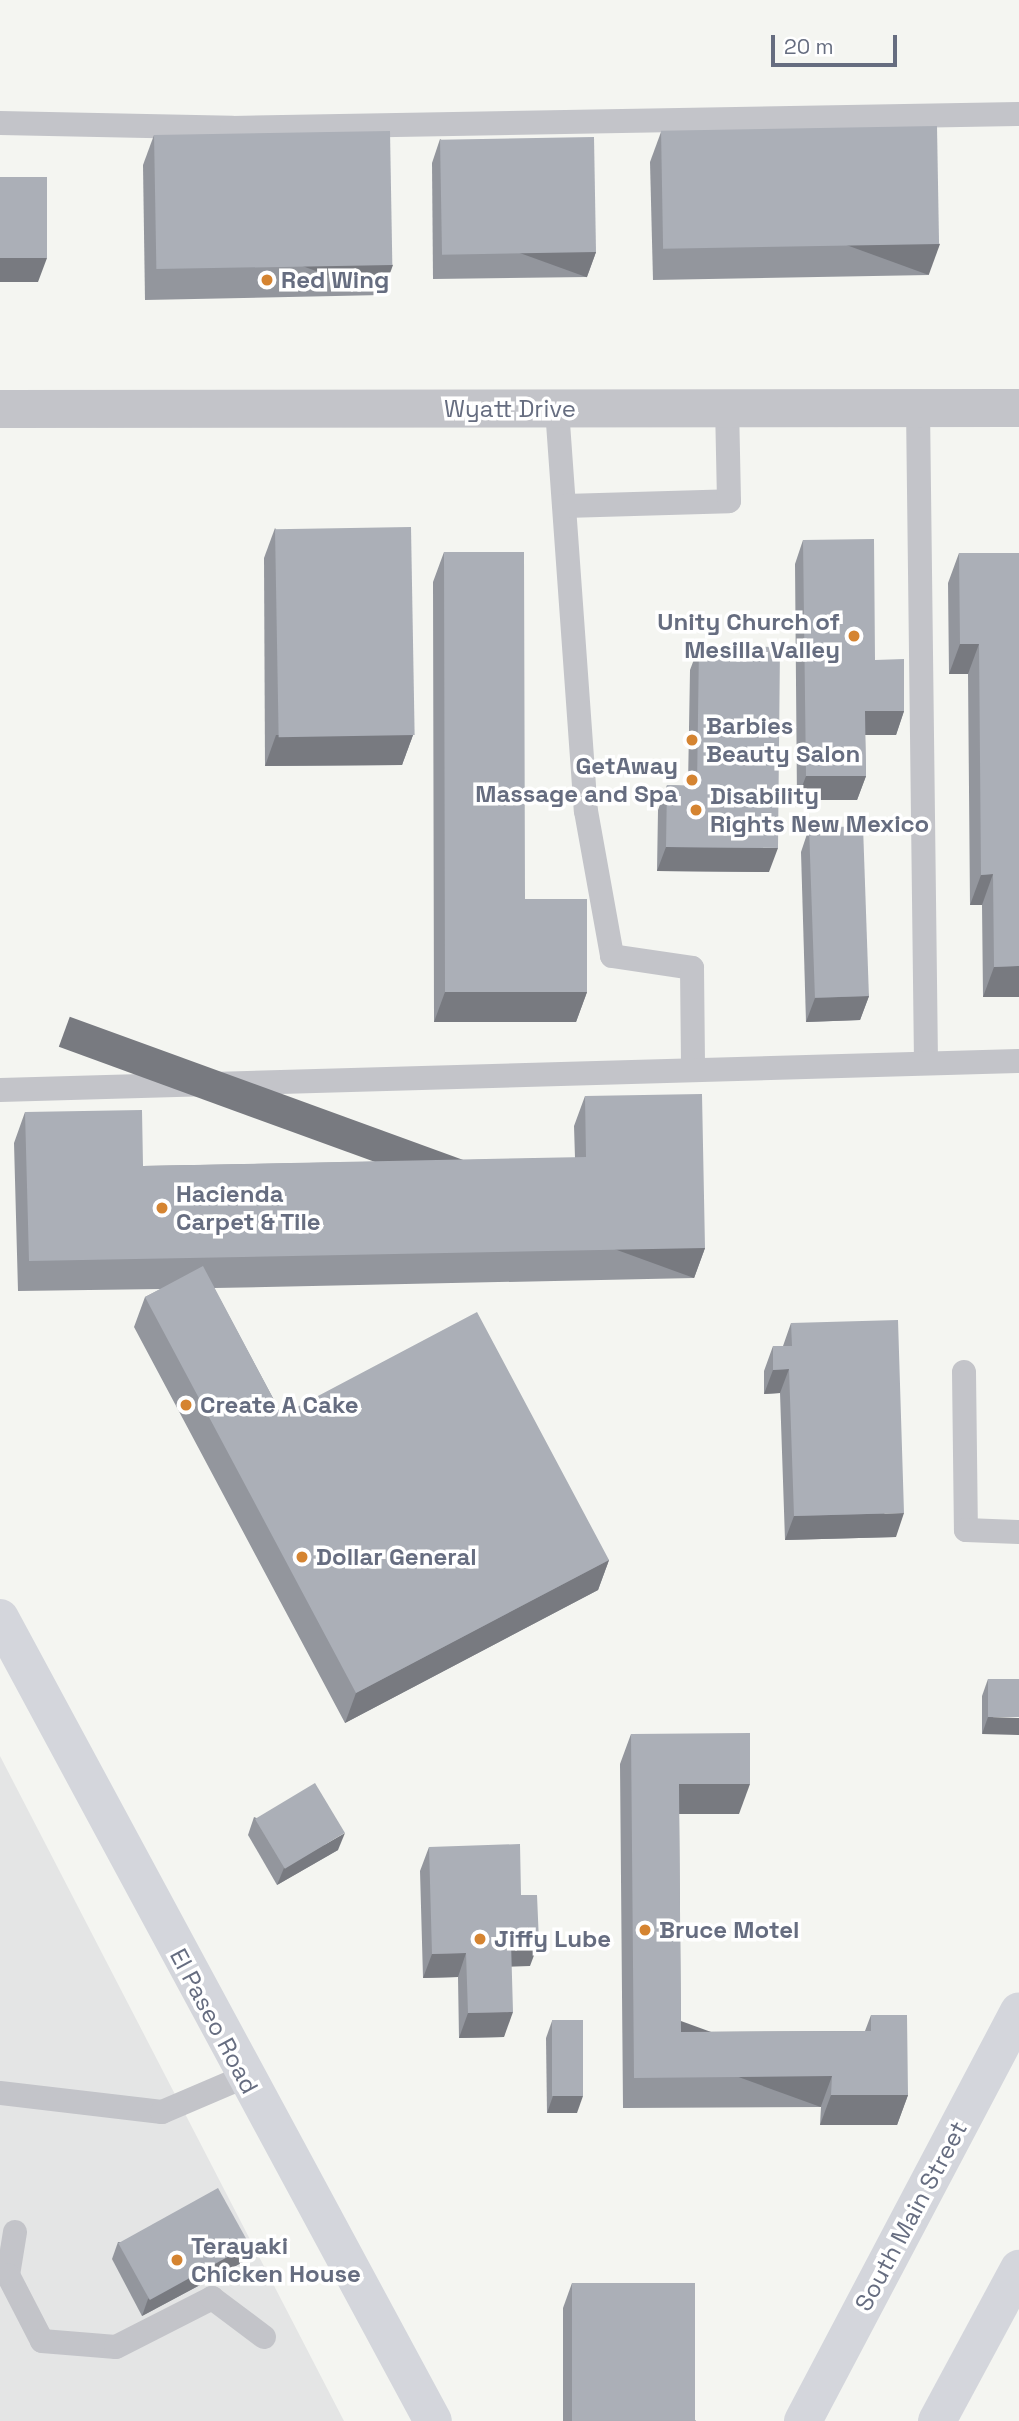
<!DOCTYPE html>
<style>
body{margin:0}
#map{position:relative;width:1019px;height:2421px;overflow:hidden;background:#f4f5f1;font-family:"Space Grotesk",sans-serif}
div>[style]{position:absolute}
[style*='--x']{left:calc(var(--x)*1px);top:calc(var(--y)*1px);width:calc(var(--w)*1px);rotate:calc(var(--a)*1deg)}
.built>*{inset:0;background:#e4e5e5}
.service>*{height:24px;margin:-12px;padding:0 12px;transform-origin:12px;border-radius:12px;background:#c3c4c9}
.minor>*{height:38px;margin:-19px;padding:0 19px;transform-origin:19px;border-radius:19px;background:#c3c4c9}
.secondary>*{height:38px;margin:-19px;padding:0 19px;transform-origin:19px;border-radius:19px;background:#d4d6dc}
.wall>*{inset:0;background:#93969d}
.shaded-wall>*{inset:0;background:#787a80;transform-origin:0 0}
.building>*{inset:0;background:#abafb7;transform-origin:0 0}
.dots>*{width:19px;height:19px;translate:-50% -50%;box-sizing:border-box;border:4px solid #fff;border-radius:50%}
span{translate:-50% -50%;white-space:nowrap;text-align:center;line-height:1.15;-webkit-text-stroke:7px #fff;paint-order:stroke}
.poi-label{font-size:24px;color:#666d80;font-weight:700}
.left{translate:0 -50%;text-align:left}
.right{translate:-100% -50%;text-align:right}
.street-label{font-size:24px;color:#666d80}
.scale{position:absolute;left:771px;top:35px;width:126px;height:32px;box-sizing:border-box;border:4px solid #666d80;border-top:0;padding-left:9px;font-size:21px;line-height:24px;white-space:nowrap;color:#666d80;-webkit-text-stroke:5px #fff;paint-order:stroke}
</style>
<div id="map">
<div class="built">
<i style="clip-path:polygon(0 1756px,344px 2421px,0 2421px)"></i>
</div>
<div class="service">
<i style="--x:0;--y:123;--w:232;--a:1.2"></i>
<i style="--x:232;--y:128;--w:787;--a:-1.02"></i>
<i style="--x:918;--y:408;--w:654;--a:89.3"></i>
<i style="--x:557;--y:409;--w:403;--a:85.9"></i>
<i style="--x:586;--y:811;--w:147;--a:79.8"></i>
<i style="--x:612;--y:956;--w:81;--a:8.5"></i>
<i style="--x:692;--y:968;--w:99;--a:89.4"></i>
<i style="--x:565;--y:506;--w:164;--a:-1.7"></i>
<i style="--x:729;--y:501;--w:92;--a:-91.2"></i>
<i style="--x:0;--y:1090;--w:1019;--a:-1.63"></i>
<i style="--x:964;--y:1372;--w:158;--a:89.3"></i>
<i style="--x:966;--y:1530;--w:53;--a:2.2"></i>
<i style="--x:0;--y:2093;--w:163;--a:6.7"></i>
<i style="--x:162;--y:2112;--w:89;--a:-23.1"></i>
<i style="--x:15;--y:2232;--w:44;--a:99.2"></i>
<i style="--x:8;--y:2275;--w:74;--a:62.7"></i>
<i style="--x:42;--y:2341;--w:74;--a:4.6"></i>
<i style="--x:116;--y:2347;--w:108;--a:-27"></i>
<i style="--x:212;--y:2298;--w:65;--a:36.9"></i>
</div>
<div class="minor">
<i style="--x:0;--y:409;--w:1019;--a:-0.06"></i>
</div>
<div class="secondary">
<i style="--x:0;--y:1618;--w:912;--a:61.67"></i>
<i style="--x:803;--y:2421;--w:463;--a:-62.2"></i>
<i style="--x:937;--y:2421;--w:173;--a:-61.7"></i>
</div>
<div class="wall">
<i style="clip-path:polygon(661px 132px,929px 275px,653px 280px,650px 162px)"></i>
<i style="clip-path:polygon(154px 135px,382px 295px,145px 300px,143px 165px)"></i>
<i style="clip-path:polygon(440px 139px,596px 252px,587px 277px,433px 279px,432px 163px)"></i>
<i style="clip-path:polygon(275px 528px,413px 735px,402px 765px,265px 766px,264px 558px)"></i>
<i style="clip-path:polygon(803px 540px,875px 660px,904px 711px,896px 735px,865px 735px,866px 776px,857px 800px,797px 800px,795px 564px)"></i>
<i style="clip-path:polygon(444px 552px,525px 899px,587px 992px,576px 1022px,434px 1022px,433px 582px)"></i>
<i style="clip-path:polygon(959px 553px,1019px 553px,1019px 997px,983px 997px,982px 905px,970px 905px,968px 674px,949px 674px,948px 583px)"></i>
<i style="clip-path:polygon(699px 646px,769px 872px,657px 871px,658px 810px,667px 785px,688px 786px,690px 670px)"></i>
<i style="clip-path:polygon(809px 828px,869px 996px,860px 1020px,806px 1022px,801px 852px)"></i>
<i style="clip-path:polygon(585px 1096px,705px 1248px,694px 1278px,214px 1288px,282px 1415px,609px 1560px,598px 1590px,345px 1723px,134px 1327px,145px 1297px,161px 1289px,18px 1291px,14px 1143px,25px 1112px,143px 1166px,575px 1158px,574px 1126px)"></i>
<i style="clip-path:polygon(791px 1323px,896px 1537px,785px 1540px,780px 1393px,764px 1394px,764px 1371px,773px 1346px,783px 1346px)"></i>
<i style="clip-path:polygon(988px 1679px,1019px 1679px,982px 1734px,982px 1696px)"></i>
<i style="clip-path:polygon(631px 1734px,739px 1814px,679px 1814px,681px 2032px,865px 2031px,871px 2015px,908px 2095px,897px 2125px,820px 2125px,821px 2107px,623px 2108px,620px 1764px)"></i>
<i style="clip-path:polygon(254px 1817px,338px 1850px,277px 1885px,248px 1835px)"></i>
<i style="clip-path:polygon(429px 1847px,521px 1895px,530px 1966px,511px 1966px,504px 2037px,459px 2038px,458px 1977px,423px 1978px,420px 1871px)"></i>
<i style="clip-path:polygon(552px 2021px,577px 2113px,547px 2113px,546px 2038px)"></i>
<i style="clip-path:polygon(118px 2242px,249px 2245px,243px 2262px,142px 2316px,112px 2259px)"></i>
<i style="clip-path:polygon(572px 2283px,696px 2421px,563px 2421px,563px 2308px)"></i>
</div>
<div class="shaded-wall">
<i style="left:940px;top:244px;width:33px;height:276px;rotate:110deg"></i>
<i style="left:596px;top:252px;width:27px;height:154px;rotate:110deg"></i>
<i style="clip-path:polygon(0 258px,47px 258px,38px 282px,0 282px)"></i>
<i style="left:393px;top:265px;width:32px;height:237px;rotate:110deg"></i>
<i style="clip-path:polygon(960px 644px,979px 644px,968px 674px,949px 674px)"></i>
<i style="clip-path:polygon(865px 711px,904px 711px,896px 735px,856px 735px)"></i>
<i style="clip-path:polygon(276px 735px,413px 735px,402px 765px,265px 766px)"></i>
<i style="clip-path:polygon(806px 776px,866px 776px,857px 800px,797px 800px)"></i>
<i style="clip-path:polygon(666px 847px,778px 848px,769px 872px,657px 871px)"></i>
<i style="clip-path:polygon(993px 874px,982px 905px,970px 905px,981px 875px)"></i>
<i style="clip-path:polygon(1019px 966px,1019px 997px,983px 997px,994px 967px)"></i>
<i style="clip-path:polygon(445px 992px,587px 992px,576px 1022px,434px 1022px)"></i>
<i style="clip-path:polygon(869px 996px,860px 1020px,806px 1022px,815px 998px)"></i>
<i style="left:705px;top:1248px;width:32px;height:676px;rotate:110deg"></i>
<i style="clip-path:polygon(789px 1369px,780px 1393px,764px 1394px,773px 1370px)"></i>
<i style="clip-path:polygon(904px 1513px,896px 1537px,785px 1540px,794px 1516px)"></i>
<i style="clip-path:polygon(609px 1560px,598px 1590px,345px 1723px,356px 1693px)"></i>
<i style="clip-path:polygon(988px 1717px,1019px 1718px,1019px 1735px,982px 1734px)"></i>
<i style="clip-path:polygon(679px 1784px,750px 1784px,739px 1814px,668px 1814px)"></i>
<i style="clip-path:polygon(345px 1833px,338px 1850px,277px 1885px,284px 1868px)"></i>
<i style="clip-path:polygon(511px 1942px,539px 1942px,530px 1966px,502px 1967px)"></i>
<i style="clip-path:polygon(466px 1953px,458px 1977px,423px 1978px,432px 1954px)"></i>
<i style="clip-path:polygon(513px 2012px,504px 2037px,459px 2038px,468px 2013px)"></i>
<i style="left:832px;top:2076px;width:33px;height:198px;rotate:110deg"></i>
<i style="clip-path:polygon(831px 2095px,908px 2095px,897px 2125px,820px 2125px)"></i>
<i style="clip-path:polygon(553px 2096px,583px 2096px,577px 2113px,547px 2113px)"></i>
<i style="clip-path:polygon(249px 2245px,243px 2262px,142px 2316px,148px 2299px)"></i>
</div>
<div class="building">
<i style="left:937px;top:126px;width:118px;height:276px;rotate:89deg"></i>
<i style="left:390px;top:131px;width:134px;height:236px;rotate:89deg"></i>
<i style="left:594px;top:137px;width:115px;height:154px;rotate:89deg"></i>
<i style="left:47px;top:177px;width:81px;height:47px;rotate:90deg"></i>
<i style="left:411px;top:527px;width:208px;height:136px;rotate:89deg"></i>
<i style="clip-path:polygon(874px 539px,875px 660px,904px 659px,904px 711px,865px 711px,866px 776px,806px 776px,803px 540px)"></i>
<i style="clip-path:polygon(444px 552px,524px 552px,525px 899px,587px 899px,587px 992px,445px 992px)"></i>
<i style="clip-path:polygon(959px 553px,1019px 553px,1019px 966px,994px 967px,993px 874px,981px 875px,979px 644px,960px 644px)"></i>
<i style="clip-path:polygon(699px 646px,780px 647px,778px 848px,666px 847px,667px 785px,697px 786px)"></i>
<i style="left:863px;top:826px;width:170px;height:54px;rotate:88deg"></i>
<i style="clip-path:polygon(702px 1094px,705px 1248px,29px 1261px,25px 1112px,142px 1110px,143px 1166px,586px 1157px,585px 1096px)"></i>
<i style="clip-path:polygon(203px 1266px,282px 1415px,477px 1312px,609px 1560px,356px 1693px,145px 1297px)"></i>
<i style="clip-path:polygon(898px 1320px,904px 1513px,794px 1516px,789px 1369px,773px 1370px,773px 1346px,792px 1346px,791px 1323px)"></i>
<i style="left:988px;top:1679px;width:31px;height:38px"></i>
<i style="clip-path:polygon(750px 1733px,750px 1784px,679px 1784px,681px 2032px,871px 2031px,871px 2015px,907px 2015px,908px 2095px,831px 2095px,832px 2076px,634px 2078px,631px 1734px)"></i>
<i style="left:315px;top:1783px;width:58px;height:70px;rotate:59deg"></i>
<i style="clip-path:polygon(520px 1844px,521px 1895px,537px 1895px,539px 1942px,511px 1942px,513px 2012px,468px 2013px,466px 1953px,432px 1954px,429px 1847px)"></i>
<i style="left:583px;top:2020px;width:76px;height:31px;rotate:90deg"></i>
<i style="left:218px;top:2188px;width:65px;height:114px;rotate:61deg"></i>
<i style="left:572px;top:2283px;width:123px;height:138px"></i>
</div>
<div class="dots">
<i style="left:267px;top:280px;background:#d58431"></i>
<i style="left:854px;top:636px;background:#d58431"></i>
<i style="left:692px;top:740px;background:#d58431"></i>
<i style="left:692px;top:780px;background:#d58431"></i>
<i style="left:696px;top:810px;background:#d58431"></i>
<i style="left:162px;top:1208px;background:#d58431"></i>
<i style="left:186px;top:1405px;background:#d58431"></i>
<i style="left:302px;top:1557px;background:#d58431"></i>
<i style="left:645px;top:1930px;background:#d58431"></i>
<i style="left:480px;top:1939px;background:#d58431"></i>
<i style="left:177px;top:2260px;background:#d58431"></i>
</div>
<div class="poi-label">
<span class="left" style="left:281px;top:280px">Red Wing</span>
<span class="right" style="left:840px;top:636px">Unity Church of<br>Mesilla Valley</span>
<span class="left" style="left:706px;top:740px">Barbies<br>Beauty Salon</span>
<span class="right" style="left:678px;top:780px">GetAway<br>Massage and Spa</span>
<span class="left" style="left:710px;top:810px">Disability<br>Rights New Mexico</span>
<span class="left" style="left:176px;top:1208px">Hacienda<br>Carpet &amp; Tile</span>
<span class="left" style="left:200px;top:1405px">Create A Cake</span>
<span class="left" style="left:316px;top:1557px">Dollar General</span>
<span class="left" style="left:659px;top:1930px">Bruce Motel</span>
<span class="left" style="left:494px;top:1939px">Jiffy Lube</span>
<span class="left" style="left:191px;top:2260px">Terayaki<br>Chicken House</span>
</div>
<div class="street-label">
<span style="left:510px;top:409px">Wyatt Drive</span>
<span style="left:214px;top:2021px;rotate:62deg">El Paseo Road</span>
<span style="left:911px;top:2216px;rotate:-62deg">South Main Street</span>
</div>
<div class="scale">20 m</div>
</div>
